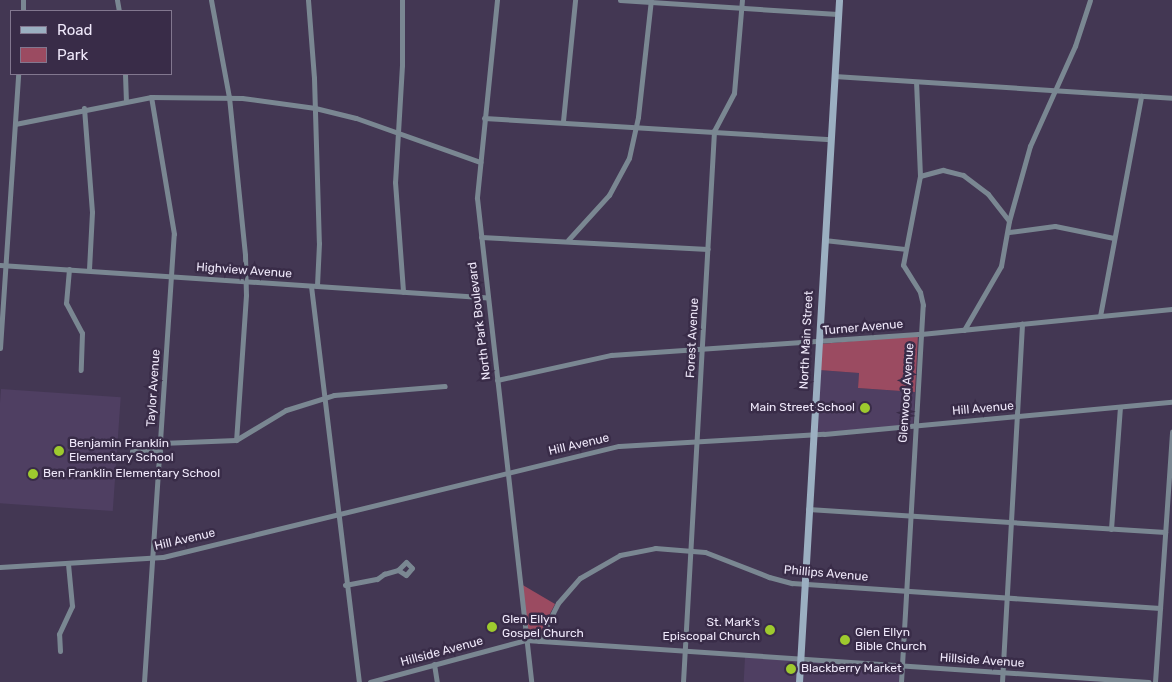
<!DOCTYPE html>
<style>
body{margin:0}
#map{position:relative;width:1172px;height:682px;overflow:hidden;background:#433753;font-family:Rubik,sans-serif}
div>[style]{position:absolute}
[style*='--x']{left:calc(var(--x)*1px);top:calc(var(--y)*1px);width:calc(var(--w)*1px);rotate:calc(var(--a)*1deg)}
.built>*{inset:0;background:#4f3f62;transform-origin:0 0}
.green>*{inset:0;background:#9b4b61}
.street>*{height:5px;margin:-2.5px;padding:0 2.5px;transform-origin:2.5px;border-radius:2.5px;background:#7a8792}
.secondary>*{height:7px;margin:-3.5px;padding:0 3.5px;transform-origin:3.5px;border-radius:3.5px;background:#9bafc1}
.dots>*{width:14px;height:14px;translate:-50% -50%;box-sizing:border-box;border:2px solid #392c48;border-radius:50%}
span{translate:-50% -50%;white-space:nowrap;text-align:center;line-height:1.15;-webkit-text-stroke:5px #392c48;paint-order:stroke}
.street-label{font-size:12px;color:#efe8fa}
.poi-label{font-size:12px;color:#efe8fa}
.right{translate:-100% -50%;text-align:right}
.left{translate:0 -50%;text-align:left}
.legend{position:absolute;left:10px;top:10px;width:162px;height:65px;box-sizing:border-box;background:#392c48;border:1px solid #82778f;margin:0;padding:6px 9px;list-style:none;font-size:15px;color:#efe8fa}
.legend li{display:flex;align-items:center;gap:10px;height:25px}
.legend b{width:25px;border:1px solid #82778f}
</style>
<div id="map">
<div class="built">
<i style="clip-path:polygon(819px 370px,859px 373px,858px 388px,915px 392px,913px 425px,815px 433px)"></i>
<i style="left:1px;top:389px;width:120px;height:114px;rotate:4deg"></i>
<i style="left:745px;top:657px;width:54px;height:25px;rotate:3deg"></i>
<i style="clip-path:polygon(802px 661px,901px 667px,900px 682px,801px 682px)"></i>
</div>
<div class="green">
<i style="clip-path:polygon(918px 335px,915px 392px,858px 388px,859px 373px,819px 370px,821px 344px)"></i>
<i style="clip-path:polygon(521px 584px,555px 604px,537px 639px,527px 638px)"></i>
</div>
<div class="street">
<i style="--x:117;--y:0;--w:11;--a:80"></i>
<i style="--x:211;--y:0;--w:99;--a:79.5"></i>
<i style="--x:229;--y:97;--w:159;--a:84.2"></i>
<i style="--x:245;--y:255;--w:40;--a:88.6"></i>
<i style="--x:246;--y:295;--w:145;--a:93.9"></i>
<i style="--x:308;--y:0;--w:78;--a:85.6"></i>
<i style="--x:314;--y:78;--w:165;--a:88.3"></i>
<i style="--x:319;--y:243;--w:43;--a:92.7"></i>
<i style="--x:402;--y:0;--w:65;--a:90"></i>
<i style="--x:402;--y:65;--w:117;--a:93.4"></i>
<i style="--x:395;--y:182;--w:110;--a:85.8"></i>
<i style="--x:497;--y:0;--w:199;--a:95.8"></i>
<i style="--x:477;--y:198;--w:487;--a:83.6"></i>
<i style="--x:620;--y:0;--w:218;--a:3.7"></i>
<i style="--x:23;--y:11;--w:11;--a:-90"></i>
<i style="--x:125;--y:74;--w:26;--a:88"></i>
<i style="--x:834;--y:76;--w:339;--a:3.7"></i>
<i style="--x:84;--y:108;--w:104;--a:85.6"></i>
<i style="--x:92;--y:212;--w:58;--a:93"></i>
<i style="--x:484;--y:118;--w:347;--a:3.5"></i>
<i style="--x:563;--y:121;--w:122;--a:-84.3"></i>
<i style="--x:15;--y:124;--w:139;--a:-11.2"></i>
<i style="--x:151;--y:97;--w:91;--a:0.6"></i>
<i style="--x:242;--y:98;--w:74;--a:7.8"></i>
<i style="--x:315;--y:108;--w:42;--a:13.7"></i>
<i style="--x:356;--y:118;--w:132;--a:19.5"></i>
<i style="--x:920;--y:176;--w:24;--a:-15"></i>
<i style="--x:943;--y:170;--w:21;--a:14"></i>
<i style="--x:963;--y:175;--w:31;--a:37"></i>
<i style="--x:988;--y:194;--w:34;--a:52"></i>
<i style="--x:1009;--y:232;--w:46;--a:-7.4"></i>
<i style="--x:1055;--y:226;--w:60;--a:11.5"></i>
<i style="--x:481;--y:237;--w:227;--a:3"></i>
<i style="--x:568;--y:240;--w:61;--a:-47.7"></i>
<i style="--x:609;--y:195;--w:42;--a:-61.6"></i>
<i style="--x:629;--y:158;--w:42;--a:-77.6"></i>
<i style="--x:638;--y:117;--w:118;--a:-83.7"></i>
<i style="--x:824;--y:240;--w:81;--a:6.3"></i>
<i style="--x:0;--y:265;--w:489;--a:3.8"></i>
<i style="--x:69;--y:269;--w:34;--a:95"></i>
<i style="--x:66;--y:303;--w:34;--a:62"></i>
<i style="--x:82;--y:333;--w:37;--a:92"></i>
<i style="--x:311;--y:286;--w:399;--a:83.1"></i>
<i style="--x:1100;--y:316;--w:224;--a:-79.4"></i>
<i style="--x:964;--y:330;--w:74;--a:-60"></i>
<i style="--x:1001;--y:266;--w:46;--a:-79.9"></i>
<i style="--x:1009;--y:221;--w:78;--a:-74.4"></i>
<i style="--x:1030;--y:146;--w:110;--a:-65.8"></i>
<i style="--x:1075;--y:46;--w:48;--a:-71.9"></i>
<i style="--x:0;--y:348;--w:275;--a:-86.2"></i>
<i style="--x:497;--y:380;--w:117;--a:-12.4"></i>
<i style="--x:611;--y:355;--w:311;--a:-3.9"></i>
<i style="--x:921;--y:334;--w:252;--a:-5.7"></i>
<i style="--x:161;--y:443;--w:75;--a:-2.3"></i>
<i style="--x:236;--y:440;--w:58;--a:-31"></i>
<i style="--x:286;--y:410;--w:50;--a:-17.4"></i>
<i style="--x:334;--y:395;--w:111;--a:-4.6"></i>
<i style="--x:132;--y:451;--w:28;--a:0"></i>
<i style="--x:808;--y:509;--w:358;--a:3.7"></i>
<i style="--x:1111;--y:529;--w:122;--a:-85.8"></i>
<i style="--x:0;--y:567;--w:163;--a:-3.5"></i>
<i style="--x:163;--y:557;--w:469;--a:-13.7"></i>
<i style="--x:619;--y:446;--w:205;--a:-3.4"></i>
<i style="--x:824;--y:434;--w:349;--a:-5.3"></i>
<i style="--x:345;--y:585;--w:33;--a:-11"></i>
<i style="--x:377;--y:579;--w:9;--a:-36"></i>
<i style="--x:384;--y:574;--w:15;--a:-16"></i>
<i style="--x:398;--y:570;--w:9;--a:32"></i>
<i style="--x:406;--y:575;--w:9;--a:-49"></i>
<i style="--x:412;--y:568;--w:8;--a:-135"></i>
<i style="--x:406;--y:562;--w:11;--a:135"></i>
<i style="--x:539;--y:641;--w:42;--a:-63.4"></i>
<i style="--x:558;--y:603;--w:33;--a:-49"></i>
<i style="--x:580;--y:578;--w:46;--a:-29.9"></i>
<i style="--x:620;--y:555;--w:36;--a:-11"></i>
<i style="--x:655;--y:548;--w:50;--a:4.6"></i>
<i style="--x:705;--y:552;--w:69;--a:21.3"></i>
<i style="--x:769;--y:577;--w:24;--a:15"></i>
<i style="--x:792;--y:583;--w:369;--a:3.9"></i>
<i style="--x:60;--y:651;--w:17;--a:-93"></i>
<i style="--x:59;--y:634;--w:31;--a:-65"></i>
<i style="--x:72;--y:606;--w:42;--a:-95.4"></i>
<i style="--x:434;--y:664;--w:18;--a:81"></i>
<i style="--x:144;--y:682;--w:449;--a:-86.2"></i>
<i style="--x:174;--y:234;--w:139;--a:-99.5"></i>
<i style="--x:370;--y:682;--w:162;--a:-15.1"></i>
<i style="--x:526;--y:640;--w:624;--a:3.86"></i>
<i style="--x:683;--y:682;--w:552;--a:-86.78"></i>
<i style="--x:714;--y:131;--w:43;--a:-62.2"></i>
<i style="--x:734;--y:93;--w:93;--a:-85.1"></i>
<i style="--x:901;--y:682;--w:378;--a:-86.7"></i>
<i style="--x:923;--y:305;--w:13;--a:-103"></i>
<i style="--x:920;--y:292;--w:32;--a:-122"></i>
<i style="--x:903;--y:265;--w:91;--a:-79.2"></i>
<i style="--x:920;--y:176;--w:94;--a:-92.4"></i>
<i style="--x:1002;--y:682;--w:359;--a:-86.8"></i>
<i style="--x:1155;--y:682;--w:251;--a:-86.1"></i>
</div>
<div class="secondary">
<i style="--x:799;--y:682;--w:683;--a:-86.64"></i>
</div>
<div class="dots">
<i style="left:865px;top:408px;background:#9eca2e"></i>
<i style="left:59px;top:451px;background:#9eca2e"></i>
<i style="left:33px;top:474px;background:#9eca2e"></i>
<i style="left:492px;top:627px;background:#9eca2e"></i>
<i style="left:770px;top:630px;background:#9eca2e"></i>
<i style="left:845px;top:640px;background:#9eca2e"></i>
<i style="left:791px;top:669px;background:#9eca2e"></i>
</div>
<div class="street-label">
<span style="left:244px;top:271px;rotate:4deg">Highview Avenue</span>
<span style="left:480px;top:321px;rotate:-97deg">North Park Boulevard</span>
<span style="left:863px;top:328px;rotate:-5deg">Turner Avenue</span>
<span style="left:693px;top:338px;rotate:-87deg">Forest Avenue</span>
<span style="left:807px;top:340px;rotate:-87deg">North Main Street</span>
<span style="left:154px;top:388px;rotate:-86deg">Taylor Avenue</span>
<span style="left:907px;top:393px;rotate:-86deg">Glenwood Avenue</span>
<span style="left:983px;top:409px;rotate:-5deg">Hill Avenue</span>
<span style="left:579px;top:445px;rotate:-13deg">Hill Avenue</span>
<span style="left:185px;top:540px;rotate:-13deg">Hill Avenue</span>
<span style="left:826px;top:574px;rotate:5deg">Phillips Avenue</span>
<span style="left:442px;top:652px;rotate:-15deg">Hillside Avenue</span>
<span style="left:982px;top:661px;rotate:4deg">Hillside Avenue</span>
</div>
<div class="poi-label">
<span class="right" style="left:855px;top:408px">Main Street School</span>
<span class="left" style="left:69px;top:451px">Benjamin Franklin<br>Elementary School</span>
<span class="left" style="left:43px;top:474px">Ben Franklin Elementary School</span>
<span class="left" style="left:502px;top:627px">Glen Ellyn<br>Gospel Church</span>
<span class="right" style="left:760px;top:630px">St. Mark's<br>Episcopal Church</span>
<span class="left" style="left:855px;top:640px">Glen Ellyn<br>Bible Church</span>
<span class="left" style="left:801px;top:669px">Blackberry Market</span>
</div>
<ul class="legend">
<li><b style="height:6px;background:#9bafc1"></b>Road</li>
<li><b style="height:14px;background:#9b4b61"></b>Park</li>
</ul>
</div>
